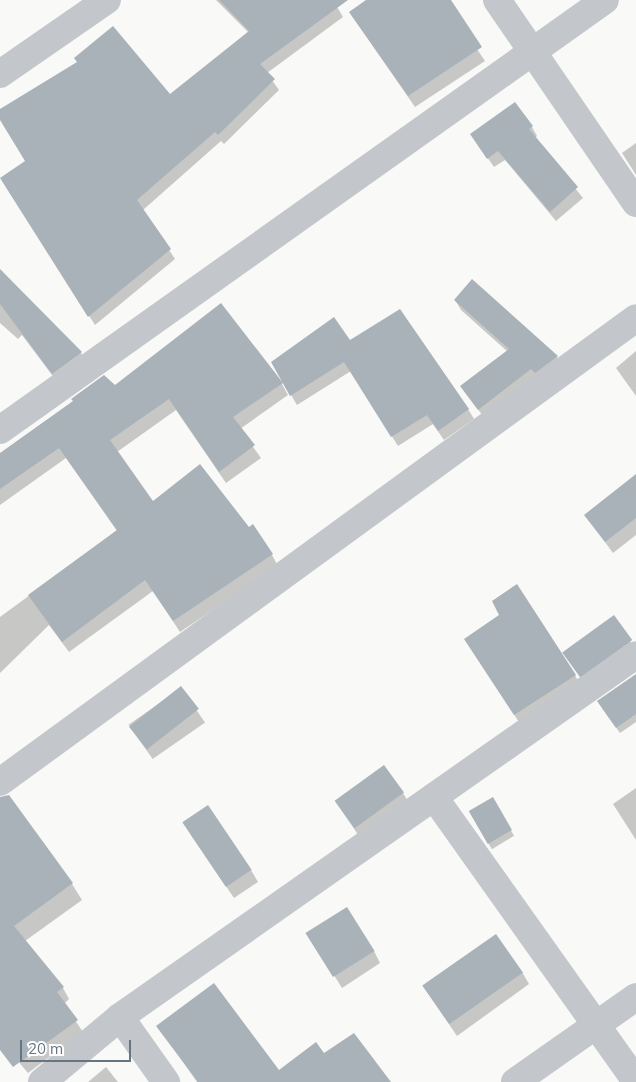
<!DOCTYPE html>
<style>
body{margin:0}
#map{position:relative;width:636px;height:1082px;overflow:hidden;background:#f9f9f7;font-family:Mulish,sans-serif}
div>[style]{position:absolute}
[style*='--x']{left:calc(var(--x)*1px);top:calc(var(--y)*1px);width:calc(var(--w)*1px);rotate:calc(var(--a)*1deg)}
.shadow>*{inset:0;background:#0003;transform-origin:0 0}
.building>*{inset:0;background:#a9b2b8;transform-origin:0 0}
.minor>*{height:28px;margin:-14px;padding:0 14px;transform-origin:14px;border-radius:14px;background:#c3c7cb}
span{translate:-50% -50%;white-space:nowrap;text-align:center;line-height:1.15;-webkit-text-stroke:5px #fff;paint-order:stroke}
.scale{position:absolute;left:20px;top:1040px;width:111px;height:22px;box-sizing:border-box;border:2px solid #657582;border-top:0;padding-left:6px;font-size:15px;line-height:18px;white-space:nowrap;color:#657582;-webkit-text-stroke:4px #fff;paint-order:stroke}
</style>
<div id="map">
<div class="shadow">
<i style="clip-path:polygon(216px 0,333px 0,343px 17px,267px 73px,279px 90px,224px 144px,221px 141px,143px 210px,175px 259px,95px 325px,7px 188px,26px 162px,0 118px,0 110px,170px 96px,249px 33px)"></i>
<i style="clip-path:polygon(369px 0,444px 0,485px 61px,415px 107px,350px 13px)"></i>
<i style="clip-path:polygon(532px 127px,537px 136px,535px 138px,583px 198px,556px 221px,505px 160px,494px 167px,471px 134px)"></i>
<i style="clip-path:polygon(636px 143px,636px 175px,622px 153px)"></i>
<i style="clip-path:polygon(0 271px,81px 353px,89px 367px,61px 387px,22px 335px,18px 339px,0 323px)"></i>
<i style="clip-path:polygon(455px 300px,557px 357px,562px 367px,485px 419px,462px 387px,508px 352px,461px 310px)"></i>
<i style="clip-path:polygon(350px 342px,468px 409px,474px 419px,444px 440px,433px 424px,398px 446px,351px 371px,297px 405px,272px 363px)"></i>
<i style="clip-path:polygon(636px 351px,636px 396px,616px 368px)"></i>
<i style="clip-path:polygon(282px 384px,288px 395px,240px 429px,261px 458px,226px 483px,176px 410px,117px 452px,153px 503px,249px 528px,272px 555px,278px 566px,180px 632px,153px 591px,69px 652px,49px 625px,0 673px,0 617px,117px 531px,66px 458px,0 505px,0 454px,114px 387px)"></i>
<i style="clip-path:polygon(636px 482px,636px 535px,613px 553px,586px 516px)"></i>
<i style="clip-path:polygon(613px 617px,634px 647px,584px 681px,568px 658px)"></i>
<i style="clip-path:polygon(475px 654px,575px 675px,583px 691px,524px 730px)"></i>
<i style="clip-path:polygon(636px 675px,636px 722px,620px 733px,602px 708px)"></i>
<i style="left:181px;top:688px;width:42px;height:64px;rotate:55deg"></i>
<i style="clip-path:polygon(636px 788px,636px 840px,613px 804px)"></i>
<i style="clip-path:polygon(403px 793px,410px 805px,361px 839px,335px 801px)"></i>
<i style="left:492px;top:799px;width:43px;height:26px;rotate:59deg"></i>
<i style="clip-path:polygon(0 813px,72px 884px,82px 900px,25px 941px,63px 988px,69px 999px,64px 1004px,83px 1032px,28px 1073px,0 1040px)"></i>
<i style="clip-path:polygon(191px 835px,251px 870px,258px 882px,234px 898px)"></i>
<i style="clip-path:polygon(315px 945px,374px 951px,380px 963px,342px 988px)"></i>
<i style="clip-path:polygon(522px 972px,529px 984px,457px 1036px,423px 986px)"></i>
<i style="clip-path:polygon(158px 1026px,278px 1072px,324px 1055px,389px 1082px,197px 1082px)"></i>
<i style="clip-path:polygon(106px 1067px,118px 1082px,88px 1082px)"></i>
</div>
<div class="building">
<i style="clip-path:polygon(219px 0,348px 0,260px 64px,275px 79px,218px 135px,215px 132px,137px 200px,171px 249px,88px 317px,0 178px,25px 161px,0 120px,0 109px,77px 62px,74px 58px,113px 26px,170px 94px,249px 31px)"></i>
<i style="clip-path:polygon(366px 0,451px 0,482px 47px,408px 96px,349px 12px)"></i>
<i style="clip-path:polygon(515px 102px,533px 126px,529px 129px,578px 187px,550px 212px,498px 151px,487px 159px,470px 134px)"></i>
<i style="clip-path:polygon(0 269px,82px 352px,52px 374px,0 304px)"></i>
<i style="clip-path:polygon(472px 279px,558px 356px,535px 373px,531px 369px,478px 410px,460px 386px,509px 349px,454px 300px)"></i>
<i style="clip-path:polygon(221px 303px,283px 383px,233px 417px,255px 445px,219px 472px,169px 399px,110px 440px,153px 501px,200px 464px,249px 527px,253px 524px,273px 554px,173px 621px,145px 580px,62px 642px,28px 595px,117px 530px,59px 448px,0 489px,0 453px,73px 401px,71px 399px,104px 375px,115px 385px)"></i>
<i style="clip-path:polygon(400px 309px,469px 409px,438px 431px,427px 415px,391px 437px,344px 362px,290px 396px,271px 362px,334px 317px,350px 340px)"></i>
<i style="clip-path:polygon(636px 474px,636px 518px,605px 542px,584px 515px)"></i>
<i style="clip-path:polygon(517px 584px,576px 675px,514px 715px,464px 639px,499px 615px,492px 601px)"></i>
<i style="left:614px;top:615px;width:31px;height:64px;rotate:54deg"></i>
<i style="clip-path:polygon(636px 674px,636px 714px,616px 728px,597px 701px)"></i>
<i style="left:181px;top:686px;width:29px;height:66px;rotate:52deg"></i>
<i style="left:384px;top:765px;width:34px;height:61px;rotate:54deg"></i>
<i style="clip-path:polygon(9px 795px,73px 883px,14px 926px,64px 987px,57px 992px,78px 1020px,13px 1067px,0 1050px,0 797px)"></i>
<i style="left:493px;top:797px;width:38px;height:28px;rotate:60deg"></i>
<i style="left:208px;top:805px;width:78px;height:31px;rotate:56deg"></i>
<i style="left:347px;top:907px;width:52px;height:49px;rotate:58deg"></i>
<i style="left:496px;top:934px;width:47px;height:90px;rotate:55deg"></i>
<i style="clip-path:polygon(214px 983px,279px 1070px,316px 1042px,324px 1053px,354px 1033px,391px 1082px,198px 1082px,156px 1026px)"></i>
</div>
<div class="minor">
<i style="--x:497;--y:0;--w:246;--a:55.6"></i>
<i style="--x:0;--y:74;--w:130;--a:-34.7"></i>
<i style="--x:0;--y:430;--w:742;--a:-35.4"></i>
<i style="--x:0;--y:782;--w:787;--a:-36.11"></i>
<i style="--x:434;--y:797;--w:349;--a:54.6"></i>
<i style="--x:120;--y:1017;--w:80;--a:54.7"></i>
<i style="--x:42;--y:1082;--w:102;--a:-39.8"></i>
<i style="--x:120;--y:1017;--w:630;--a:-35.05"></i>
<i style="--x:515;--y:1082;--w:148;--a:-35.1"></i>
</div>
<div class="scale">20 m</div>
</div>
